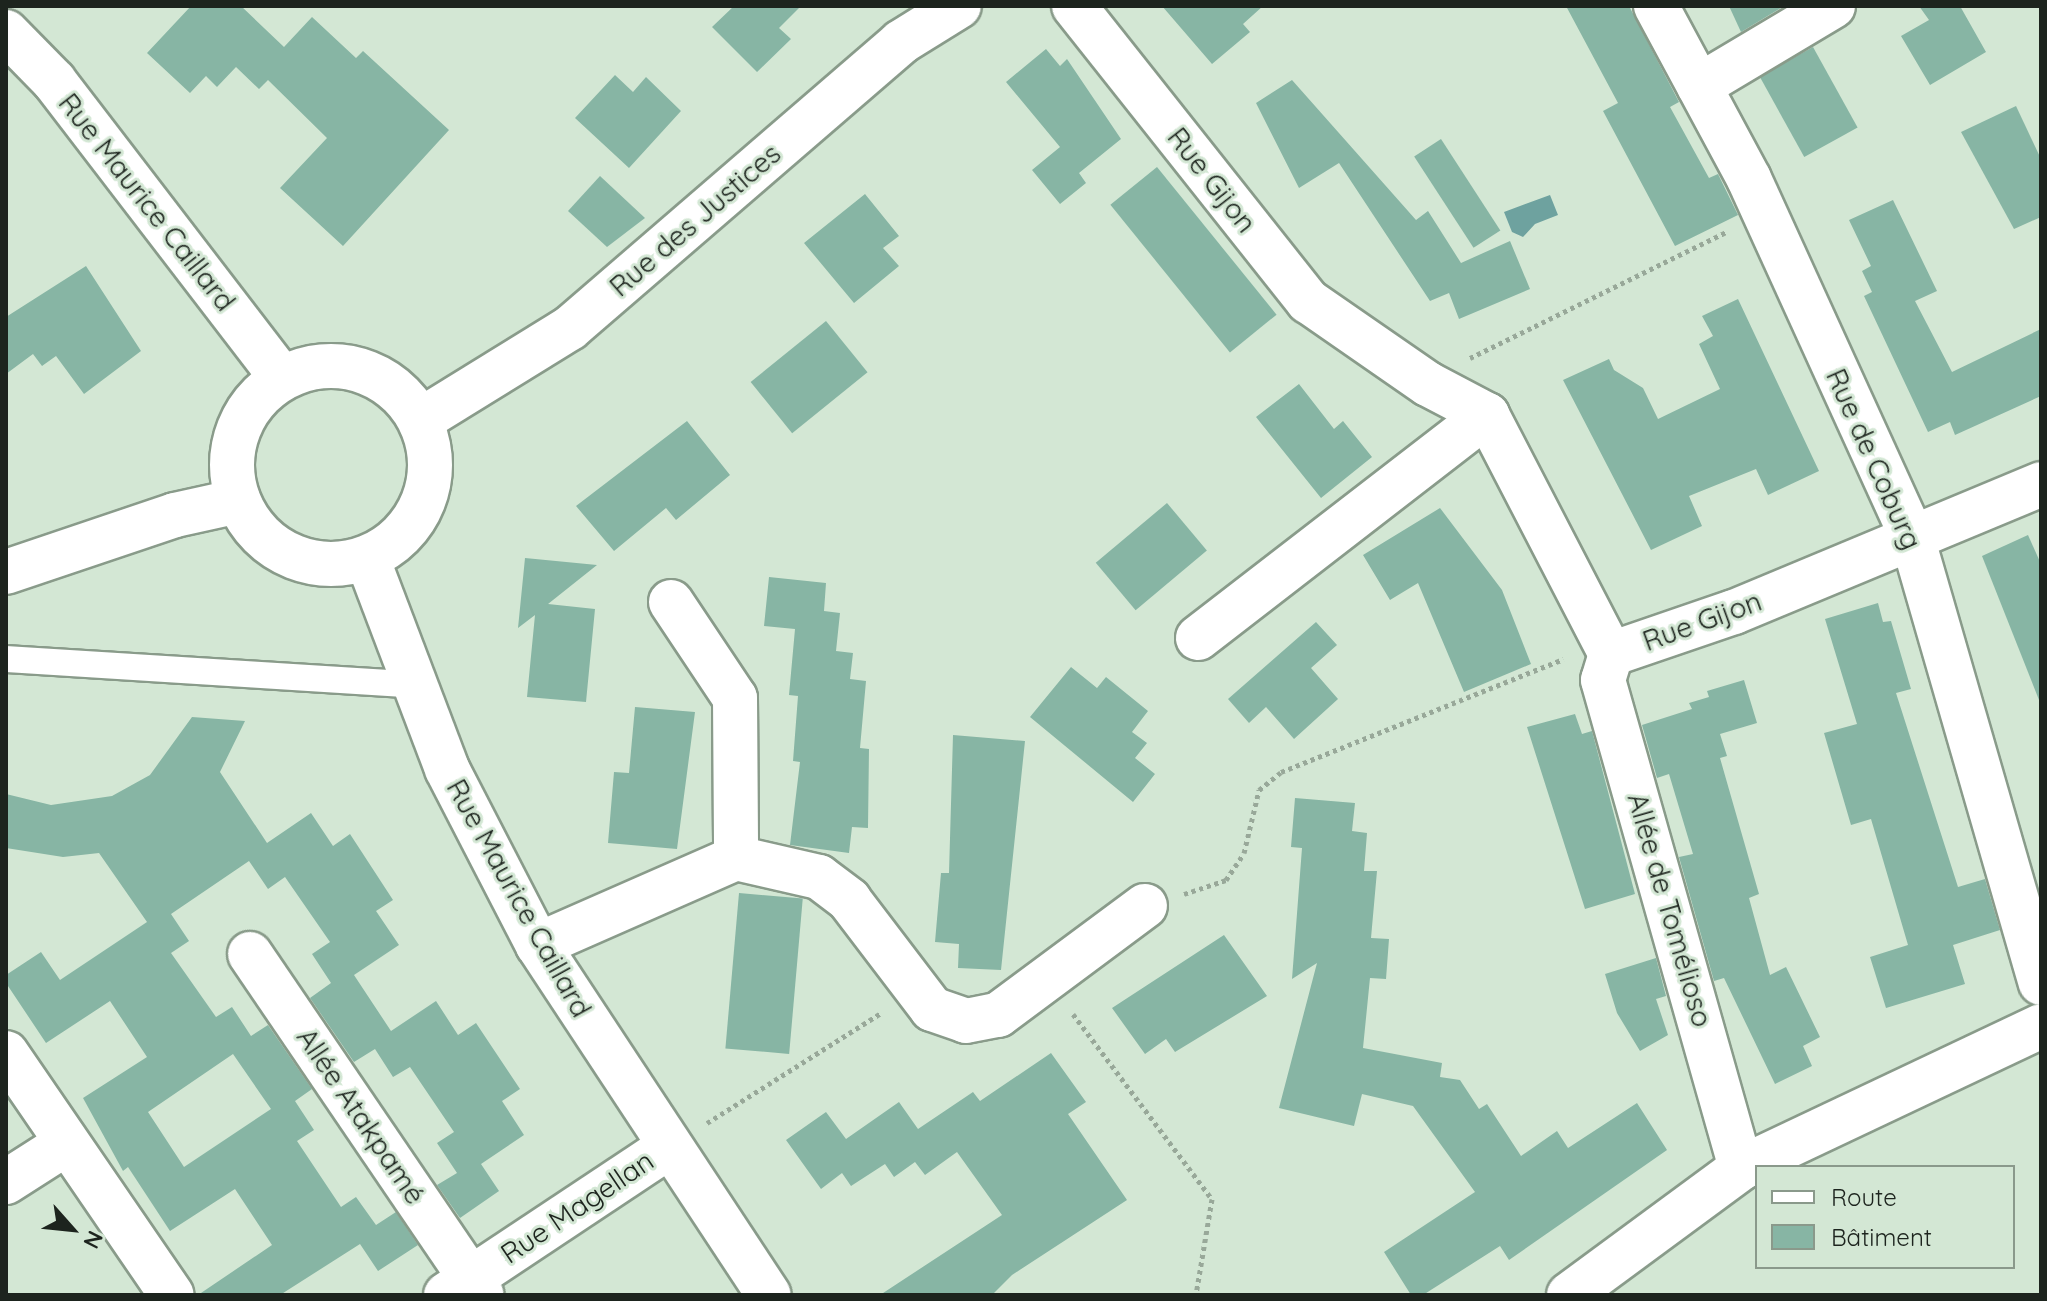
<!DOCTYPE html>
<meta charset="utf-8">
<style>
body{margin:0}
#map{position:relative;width:2047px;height:1301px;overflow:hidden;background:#d3e7d4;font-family:Quicksand,sans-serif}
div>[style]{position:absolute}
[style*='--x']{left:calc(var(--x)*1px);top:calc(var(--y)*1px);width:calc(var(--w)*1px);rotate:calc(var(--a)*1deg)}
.water>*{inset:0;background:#6ea29f}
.building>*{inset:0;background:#87b5a4;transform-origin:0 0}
.path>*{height:5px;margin-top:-2.5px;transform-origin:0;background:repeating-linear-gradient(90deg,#98a899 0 4px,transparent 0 8px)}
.roads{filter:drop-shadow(2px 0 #899b8a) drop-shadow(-2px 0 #899b8a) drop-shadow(0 2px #899b8a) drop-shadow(0 -2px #899b8a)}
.service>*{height:26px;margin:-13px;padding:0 13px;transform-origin:13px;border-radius:13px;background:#fff}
.minor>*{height:44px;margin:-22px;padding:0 22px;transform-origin:22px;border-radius:22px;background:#fff}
.tertiary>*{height:44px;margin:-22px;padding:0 22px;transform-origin:22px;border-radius:22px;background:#fff}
.tertiary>.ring{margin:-22px;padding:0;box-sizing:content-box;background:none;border:44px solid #fff;border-radius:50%}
span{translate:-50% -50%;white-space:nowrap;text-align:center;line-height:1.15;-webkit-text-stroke:6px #d3e7d4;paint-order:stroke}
.street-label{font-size:28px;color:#1d241e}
.frame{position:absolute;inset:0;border:8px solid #1d241e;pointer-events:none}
.legend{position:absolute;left:1755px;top:1165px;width:260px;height:104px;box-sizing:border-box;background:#d3e7d4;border:2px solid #8a998b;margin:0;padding:10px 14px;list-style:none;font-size:24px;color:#1d241e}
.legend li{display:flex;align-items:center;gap:16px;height:40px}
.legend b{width:40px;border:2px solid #8a998b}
.north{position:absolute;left:32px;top:1189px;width:80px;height:80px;-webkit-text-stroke:6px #d3e7d4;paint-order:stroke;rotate:117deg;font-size:22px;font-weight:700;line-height:32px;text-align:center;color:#1d241e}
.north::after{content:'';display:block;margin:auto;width:28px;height:36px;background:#1d241e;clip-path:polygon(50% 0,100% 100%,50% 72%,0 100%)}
</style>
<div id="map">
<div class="water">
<i style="clip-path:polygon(1550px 195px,1558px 215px,1535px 224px,1523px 237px,1512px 232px,1504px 212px)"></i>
</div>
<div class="building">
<i style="clip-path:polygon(191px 6px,241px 6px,284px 47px,312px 17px,356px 58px,363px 51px,449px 130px,343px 246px,280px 188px,327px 138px,268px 80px,259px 89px,236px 67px,217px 87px,206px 76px,190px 93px,147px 53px)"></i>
<i style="clip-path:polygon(734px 6px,801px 6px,779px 28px,791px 39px,757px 72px,712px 27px)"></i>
<i style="clip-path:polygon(1162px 6px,1263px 6px,1243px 24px,1250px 32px,1212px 64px)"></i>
<i style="clip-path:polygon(1566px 6px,1629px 6px,1679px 102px,1670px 107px,1709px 178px,1718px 174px,1738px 215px,1675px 246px,1603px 111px,1618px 103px)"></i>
<i style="clip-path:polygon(1729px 6px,1784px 6px,1741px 32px)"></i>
<i style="clip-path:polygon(1919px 6px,1960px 6px,1986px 52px,1930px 85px,1901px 36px,1929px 20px)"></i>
<i style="left:1813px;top:47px;width:92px;height:61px;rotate:61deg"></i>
<i style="clip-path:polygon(1046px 49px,1060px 66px,1067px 59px,1121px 139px,1079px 173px,1086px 183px,1060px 204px,1032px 170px,1060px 147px,1006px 82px)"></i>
<i style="clip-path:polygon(615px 75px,633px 92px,646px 77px,681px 111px,629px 168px,575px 118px)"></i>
<i style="clip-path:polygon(1292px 80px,1416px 220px,1428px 211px,1461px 263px,1510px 241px,1530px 289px,1459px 319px,1449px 293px,1430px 301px,1339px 163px,1299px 188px,1256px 103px)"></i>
<i style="clip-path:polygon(2016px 106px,2041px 159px,2041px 217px,2014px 229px,1961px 132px)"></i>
<i style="left:1441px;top:139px;width:109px;height:32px;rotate:57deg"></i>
<i style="left:1157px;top:167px;width:190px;height:60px;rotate:51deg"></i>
<i style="clip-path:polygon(600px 176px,645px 218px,607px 247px,568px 211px)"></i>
<i style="clip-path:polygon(865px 194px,899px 236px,883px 248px,899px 266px,854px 303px,804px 243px)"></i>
<i style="clip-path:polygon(1893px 200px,1937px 291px,1915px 301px,1952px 372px,2041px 329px,2041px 396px,1955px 435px,1950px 422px,1928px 432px,1864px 296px,1872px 292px,1862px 271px,1871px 266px,1849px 220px)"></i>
<i style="clip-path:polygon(86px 266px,141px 351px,84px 394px,56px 356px,42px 366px,33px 354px,6px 374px,6px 317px)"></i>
<i style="clip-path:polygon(1738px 299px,1819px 471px,1768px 495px,1756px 469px,1689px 496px,1702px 526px,1651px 550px,1563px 380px,1609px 359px,1614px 370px,1643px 388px,1658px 419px,1720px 389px,1699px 344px,1713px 336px,1702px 316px)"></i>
<i style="left:826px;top:321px;width:66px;height:97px;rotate:51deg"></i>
<i style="clip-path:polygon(1299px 384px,1334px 429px,1343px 421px,1372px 457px,1321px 498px,1256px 417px)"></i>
<i style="clip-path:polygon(687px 421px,730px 475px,676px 520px,666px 508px,614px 551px,576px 506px)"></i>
<i style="left:1167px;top:503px;width:62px;height:93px;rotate:50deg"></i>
<i style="clip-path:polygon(1440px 508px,1502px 590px,1531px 664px,1464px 692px,1418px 583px,1390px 600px,1363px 555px)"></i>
<i style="clip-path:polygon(2028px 535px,2041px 564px,2041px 705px,1982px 556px)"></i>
<i style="clip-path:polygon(525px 558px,597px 565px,548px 604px,595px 609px,586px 702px,527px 697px,535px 615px,518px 628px)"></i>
<i style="clip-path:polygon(769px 577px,826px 583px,824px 611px,840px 613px,836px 651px,853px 653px,850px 679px,866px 681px,860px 748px,869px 749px,868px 828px,852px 827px,849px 853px,790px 845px,800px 762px,793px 761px,798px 696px,789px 695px,795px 629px,764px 626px)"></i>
<i style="clip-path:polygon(1878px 603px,1883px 622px,1891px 621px,1911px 689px,1896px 693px,1958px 887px,1985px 879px,2000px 930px,1953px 945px,1965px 984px,1886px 1008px,1870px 957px,1908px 945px,1871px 819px,1851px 825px,1824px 733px,1857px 724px,1825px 619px)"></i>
<i style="clip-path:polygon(1316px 622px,1337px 645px,1311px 668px,1338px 699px,1294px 739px,1266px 707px,1249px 723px,1228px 699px)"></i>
<i style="clip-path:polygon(1071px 667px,1097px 688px,1106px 677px,1148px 711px,1132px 732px,1147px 743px,1135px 758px,1155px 774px,1133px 802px,1030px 717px)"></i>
<i style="clip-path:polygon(1744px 680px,1757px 723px,1720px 734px,1727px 756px,1720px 758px,1759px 894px,1749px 898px,1770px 975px,1786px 967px,1820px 1037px,1803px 1046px,1812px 1066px,1775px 1084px,1724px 978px,1714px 981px,1679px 857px,1693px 854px,1669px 774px,1657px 778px,1642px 725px,1692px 709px,1689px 703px,1709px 697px,1707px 691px)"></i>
<i style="clip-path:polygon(635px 707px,695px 712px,677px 849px,608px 843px,614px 772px,629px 773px)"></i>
<i style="clip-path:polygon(1575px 714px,1582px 734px,1592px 731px,1635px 894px,1585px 909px,1527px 727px)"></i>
<i style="clip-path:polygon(evenodd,192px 717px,245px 721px,220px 772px,267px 843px,311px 813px,333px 846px,350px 834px,393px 900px,376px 911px,399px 945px,354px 975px,391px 1031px,436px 1001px,458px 1035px,476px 1023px,520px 1089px,502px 1101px,524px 1135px,481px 1164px,499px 1191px,460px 1218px,437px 1185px,457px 1173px,437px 1143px,454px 1132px,410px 1067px,393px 1077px,375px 1049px,354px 1062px,310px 998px,331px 983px,312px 954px,330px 942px,285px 877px,268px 889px,249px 861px,171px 914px,189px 941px,171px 953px,216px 1017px,232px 1007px,251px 1036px,268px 1025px,312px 1089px,295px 1101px,314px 1130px,297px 1141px,341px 1207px,356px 1197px,376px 1225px,396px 1212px,418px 1245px,378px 1271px,360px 1244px,280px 1295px,198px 1295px,272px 1245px,235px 1189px,170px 1231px,128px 1167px,123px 1171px,83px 1098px,147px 1057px,110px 1001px,46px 1043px,6px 983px,6px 975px,41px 952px,60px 980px,147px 922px,99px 853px,63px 857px,6px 848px,6px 794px,51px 805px,112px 796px,150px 775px,192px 717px,233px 1054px,271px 1109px,184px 1167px,148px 1112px,233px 1054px)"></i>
<i style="clip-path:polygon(953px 735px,1025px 741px,1001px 970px,958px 968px,959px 944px,935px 942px,941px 873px,949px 873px)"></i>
<i style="clip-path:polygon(1295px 798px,1355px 803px,1352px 831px,1367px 833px,1364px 871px,1377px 871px,1371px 938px,1389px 939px,1386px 979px,1370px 978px,1363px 1048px,1442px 1063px,1440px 1077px,1460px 1080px,1479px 1109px,1487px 1104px,1521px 1156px,1557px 1131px,1568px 1148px,1637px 1103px,1667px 1150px,1509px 1260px,1500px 1246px,1423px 1295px,1411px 1295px,1384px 1252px,1475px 1192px,1413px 1106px,1362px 1094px,1354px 1126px,1279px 1108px,1317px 963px,1292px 979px,1302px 848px,1291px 847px)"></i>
<i style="left:739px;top:893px;width:64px;height:156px;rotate:5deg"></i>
<i style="clip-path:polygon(1224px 935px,1267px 996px,1175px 1052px,1166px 1039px,1145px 1054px,1112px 1008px)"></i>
<i style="clip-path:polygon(1656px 958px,1666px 996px,1656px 999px,1668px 1035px,1640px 1051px,1617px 1013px,1605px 974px)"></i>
<i style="clip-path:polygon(1051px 1053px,1086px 1102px,1068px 1114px,1127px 1200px,1012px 1275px,992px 1295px,880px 1295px,1002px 1215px,957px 1152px,925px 1175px,915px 1162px,894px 1177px,885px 1164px,851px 1186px,842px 1173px,821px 1189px,786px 1140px,826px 1112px,846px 1139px,899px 1102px,918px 1129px,973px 1092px,980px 1101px)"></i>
</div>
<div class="path">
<i style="--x:1470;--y:358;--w:285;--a:-26.2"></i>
<i style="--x:1184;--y:894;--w:44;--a:-18.4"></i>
<i style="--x:1226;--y:880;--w:32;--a:-56"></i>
<i style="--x:1244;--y:853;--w:65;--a:-76.6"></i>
<i style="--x:1259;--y:790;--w:28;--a:-39"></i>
<i style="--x:1281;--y:772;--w:304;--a:-21.8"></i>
<i style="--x:1073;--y:1014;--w:231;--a:53.1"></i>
<i style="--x:1212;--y:1199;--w:97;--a:99.5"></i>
<i style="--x:707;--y:1123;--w:206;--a:-32.3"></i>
</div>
<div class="roads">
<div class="service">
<i style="--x:6;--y:659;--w:410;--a:3.6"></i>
</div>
<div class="minor">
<i style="--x:1074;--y:6;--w:377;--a:51.6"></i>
<i style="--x:1308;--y:301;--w:146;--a:34.7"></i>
<i style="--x:1428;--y:384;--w:67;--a:27.7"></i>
<i style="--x:1487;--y:415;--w:269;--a:62.6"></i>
<i style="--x:1611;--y:654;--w:130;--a:-18.9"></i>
<i style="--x:1734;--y:612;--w:333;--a:-22.6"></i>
<i style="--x:1656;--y:6;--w:196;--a:61.7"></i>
<i style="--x:1749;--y:179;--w:393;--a:65.5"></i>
<i style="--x:1912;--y:537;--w:464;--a:73.9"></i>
<i style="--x:1699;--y:86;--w:156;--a:-30.8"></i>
<i style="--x:367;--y:558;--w:226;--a:69.2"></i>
<i style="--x:447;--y:769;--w:198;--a:62.7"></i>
<i style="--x:538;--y:945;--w:419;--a:56.6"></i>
<i style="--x:671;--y:602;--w:115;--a:56.3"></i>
<i style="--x:735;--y:698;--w:160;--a:89.6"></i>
<i style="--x:1198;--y:638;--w:365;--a:-37.7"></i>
<i style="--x:1611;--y:654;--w:27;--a:107"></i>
<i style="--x:1603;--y:680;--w:507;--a:74.21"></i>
<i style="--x:538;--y:945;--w:216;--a:-23.7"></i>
<i style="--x:736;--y:858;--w:85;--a:12.9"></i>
<i style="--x:819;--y:877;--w:38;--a:37"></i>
<i style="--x:849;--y:900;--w:137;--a:52.7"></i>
<i style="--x:932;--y:1009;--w:36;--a:19"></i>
<i style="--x:966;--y:1021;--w:33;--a:-11"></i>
<i style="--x:998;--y:1015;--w:183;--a:-36.6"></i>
<i style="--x:250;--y:954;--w:412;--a:55.8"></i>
<i style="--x:6;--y:1053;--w:293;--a:55.6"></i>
<i style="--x:6;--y:1182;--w:72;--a:-32.6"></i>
<i style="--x:446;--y:1295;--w:268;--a:-33.6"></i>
<i style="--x:1569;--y:1295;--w:214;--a:-36.4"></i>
<i style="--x:1741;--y:1168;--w:332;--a:-25.3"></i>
</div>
<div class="tertiary">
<i style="--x:6;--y:32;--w:69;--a:45.6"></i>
<i style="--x:54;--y:81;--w:373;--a:52.5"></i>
<i class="ring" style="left:232px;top:366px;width:154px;height:154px"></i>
<i style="--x:421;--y:420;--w:175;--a:-31.7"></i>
<i style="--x:570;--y:328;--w:437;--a:-40.8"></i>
<i style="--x:901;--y:42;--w:68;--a:-31.8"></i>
<i style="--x:6;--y:572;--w:178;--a:-18.6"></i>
<i style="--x:175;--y:515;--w:65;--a:-12.5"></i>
</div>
</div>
<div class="street-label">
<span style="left:1212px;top:180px;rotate:52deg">Rue Gijon</span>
<span style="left:147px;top:202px;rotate:52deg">Rue Maurice Caillard</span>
<span style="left:695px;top:220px;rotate:-41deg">Rue des Justices</span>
<span style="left:1874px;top:459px;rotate:66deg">Rue de Coburg</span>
<span style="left:1702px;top:621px;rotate:-20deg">Rue Gijon</span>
<span style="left:519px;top:898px;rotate:61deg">Rue Maurice Caillard</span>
<span style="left:1670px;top:910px;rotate:74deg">Allée de Tomélioso</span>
<span style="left:361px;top:1116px;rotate:56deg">Allée Atakpamé</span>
<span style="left:577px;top:1207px;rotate:-34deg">Rue Magellan</span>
</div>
<div class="frame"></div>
<ul class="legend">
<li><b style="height:10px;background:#fff"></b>Route</li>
<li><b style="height:22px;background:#87b5a4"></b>Bâtiment</li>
</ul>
<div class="north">N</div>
</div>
